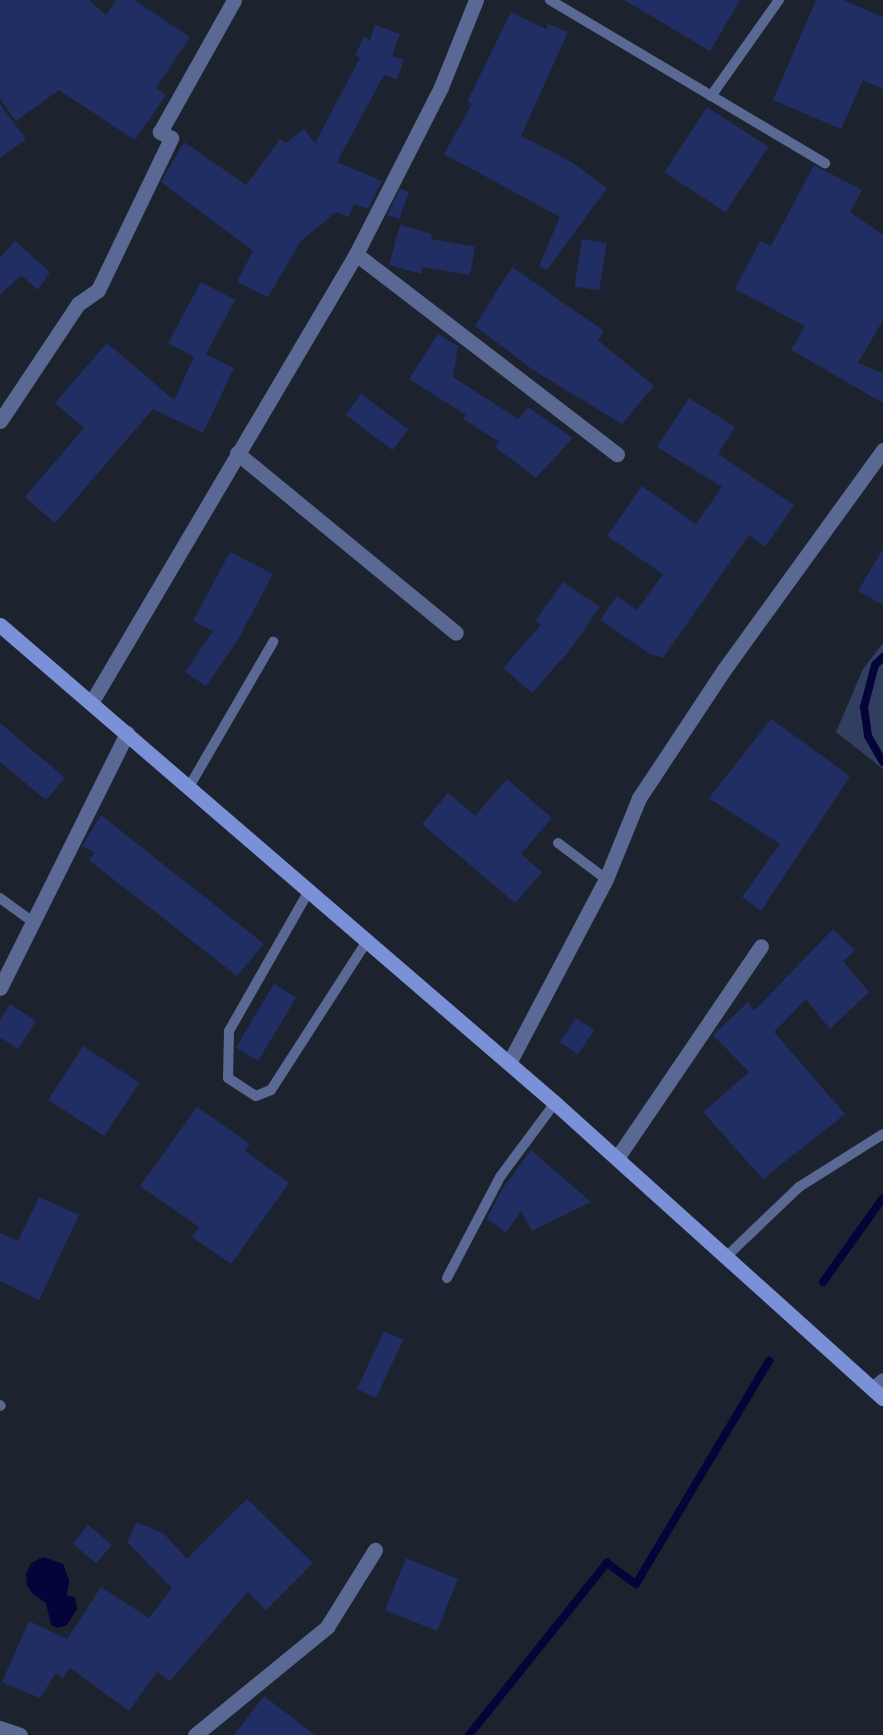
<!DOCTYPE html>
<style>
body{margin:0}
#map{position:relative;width:883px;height:1735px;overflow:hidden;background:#1d222f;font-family:Figtree,sans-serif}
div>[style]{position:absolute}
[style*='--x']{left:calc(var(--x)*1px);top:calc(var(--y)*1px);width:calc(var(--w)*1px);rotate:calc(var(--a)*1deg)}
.green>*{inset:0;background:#323e5f}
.water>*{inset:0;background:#040438}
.stream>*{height:8px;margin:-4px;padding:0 4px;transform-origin:4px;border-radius:4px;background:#040438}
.building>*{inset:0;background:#202e64;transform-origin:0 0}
.lane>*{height:10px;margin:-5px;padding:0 5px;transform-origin:5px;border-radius:5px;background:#5a6994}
.street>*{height:15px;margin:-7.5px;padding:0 7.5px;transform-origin:7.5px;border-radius:7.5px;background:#5a6994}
.secondary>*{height:15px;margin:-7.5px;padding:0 7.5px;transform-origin:7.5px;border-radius:7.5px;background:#7a91d7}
span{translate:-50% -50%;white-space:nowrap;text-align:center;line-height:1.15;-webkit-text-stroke:4.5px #141825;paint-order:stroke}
</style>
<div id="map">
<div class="green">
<i style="clip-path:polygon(883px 643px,883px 769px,836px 732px,863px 669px)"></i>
</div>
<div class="water">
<i style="clip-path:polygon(43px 1557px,63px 1564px,69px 1580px,67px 1596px,75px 1597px,77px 1609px,67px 1625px,58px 1628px,51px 1625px,46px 1603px,33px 1594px,27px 1585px,26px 1574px,31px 1563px)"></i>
</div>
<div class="stream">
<i style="--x:883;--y:657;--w:11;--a:135"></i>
<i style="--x:875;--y:665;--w:43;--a:104.7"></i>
<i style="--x:864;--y:707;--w:29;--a:82"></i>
<i style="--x:868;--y:736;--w:30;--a:60"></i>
<i style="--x:823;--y:1282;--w:103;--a:-54.5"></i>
<i style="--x:469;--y:1735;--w:221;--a:-51.3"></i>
<i style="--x:607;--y:1563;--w:36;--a:36"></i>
<i style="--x:636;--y:1584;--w:260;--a:-59.2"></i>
</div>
<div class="building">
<i style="clip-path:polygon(0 0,89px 0,106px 15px,116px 0,134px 0,190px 37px,156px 88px,166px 95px,135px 140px,59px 90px,16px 121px,0 99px)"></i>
<i style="clip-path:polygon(624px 0,740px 0,710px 51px)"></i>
<i style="clip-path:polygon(816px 0,843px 0,883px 17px,883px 89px,863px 80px,841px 129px,773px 100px)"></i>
<i style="clip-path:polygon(511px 12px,546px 29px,548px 24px,568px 32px,521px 136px,570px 161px,607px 188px,547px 270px,539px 266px,560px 217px,444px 154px,472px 104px,467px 102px)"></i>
<i style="clip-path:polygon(375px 25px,400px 34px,392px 56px,404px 60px,397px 79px,384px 75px,337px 162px,382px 181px,368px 209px,354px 204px,349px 217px,336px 212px,301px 241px,268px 297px,237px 282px,253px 251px,161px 182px,184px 142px,246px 185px,280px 139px,286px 143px,304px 129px,315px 143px,360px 58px,355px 55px,364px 37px,370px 40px)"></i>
<i style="clip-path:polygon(0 104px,26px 139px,0 158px)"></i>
<i style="left:707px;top:107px;width:73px;height:78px;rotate:33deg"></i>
<i style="clip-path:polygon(814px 165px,862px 190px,850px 212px,883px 235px,883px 320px,858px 363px,883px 373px,883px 403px,791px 350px,805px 326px,735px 289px,760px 241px,771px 246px)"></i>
<i style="clip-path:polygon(400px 189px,409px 192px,399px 219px,387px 215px)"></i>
<i style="clip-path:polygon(400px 225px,432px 234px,431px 239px,475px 247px,470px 275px,423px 267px,421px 274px,389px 265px)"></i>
<i style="left:582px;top:239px;width:25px;height:48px;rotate:9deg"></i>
<i style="clip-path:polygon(15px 241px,50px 272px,38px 290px,21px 275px,0 295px,0 258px)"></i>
<i style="clip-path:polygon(512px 267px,604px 331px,598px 340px,654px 386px,622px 424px,533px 370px,475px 326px)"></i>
<i style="clip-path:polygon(201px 282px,235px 300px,206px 354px,234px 368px,203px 433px,153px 409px,55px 523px,25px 497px,84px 428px,55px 403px,107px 343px,174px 400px,194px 357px,168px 343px)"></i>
<i style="clip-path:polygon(438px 334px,458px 346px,453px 377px,518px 419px,528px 407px,573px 438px,536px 478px,495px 447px,499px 442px,463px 419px,466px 415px,409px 379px)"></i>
<i style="left:361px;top:394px;width:59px;height:26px;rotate:37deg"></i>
<i style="clip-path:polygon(689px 398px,735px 427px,718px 454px,794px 505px,765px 547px,749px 535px,663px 658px,650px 654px,600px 620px,617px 596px,637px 610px,663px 574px,607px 536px,642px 486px,696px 524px,722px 487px,657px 447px)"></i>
<i style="clip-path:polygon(883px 549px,883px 605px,858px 591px)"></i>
<i style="clip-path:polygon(230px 552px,273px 574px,236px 643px,206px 686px,185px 672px,213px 631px,193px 621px)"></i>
<i style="clip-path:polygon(563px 582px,600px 607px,569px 651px,532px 693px,503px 668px,541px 625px,535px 621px)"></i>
<i style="clip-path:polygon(771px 719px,850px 776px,761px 911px,742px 897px,780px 844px,709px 798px)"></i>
<i style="clip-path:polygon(0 723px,65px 778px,46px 800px,0 762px)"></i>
<i style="clip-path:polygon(507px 779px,552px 818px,521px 854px,542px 872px,515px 903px,422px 824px,448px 793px,475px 816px)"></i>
<i style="clip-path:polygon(101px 815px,264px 944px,237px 976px,89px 860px,95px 853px,82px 846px)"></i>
<i style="clip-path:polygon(833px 929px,855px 950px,843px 961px,869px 992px,830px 1029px,806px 999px,774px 1032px,845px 1114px,763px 1179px,703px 1112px,749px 1072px,713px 1035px,748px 1002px,754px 1011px)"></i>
<i style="left:274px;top:984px;width:26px;height:74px;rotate:31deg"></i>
<i style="clip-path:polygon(10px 1004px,36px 1021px,18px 1049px,0 1037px,0 1019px)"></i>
<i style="left:576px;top:1018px;width:22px;height:29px;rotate:34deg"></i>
<i style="left:83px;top:1046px;width:67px;height:64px;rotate:33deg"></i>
<i style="clip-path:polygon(197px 1107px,250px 1144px,245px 1151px,289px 1183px,231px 1264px,192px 1237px,199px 1227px,140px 1186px)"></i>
<i style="clip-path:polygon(531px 1150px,591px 1202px,532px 1231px,521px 1211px,506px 1233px,487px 1219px,503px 1188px)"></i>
<i style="clip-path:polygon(39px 1197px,79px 1215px,39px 1300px,0 1281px,0 1233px,18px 1241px)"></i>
<i style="left:384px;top:1331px;width:21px;height:64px;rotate:25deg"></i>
<i style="clip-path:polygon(247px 1499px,313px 1563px,266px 1610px,248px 1592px,170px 1681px,157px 1672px,129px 1711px,70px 1668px,63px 1678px,56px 1673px,40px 1698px,2px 1682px,29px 1621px,67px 1639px,101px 1587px,149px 1618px,172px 1588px,127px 1542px,137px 1522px,164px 1534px,187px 1559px)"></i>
<i style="left:88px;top:1525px;width:31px;height:24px;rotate:40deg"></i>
<i style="left:406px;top:1558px;width:56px;height:56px;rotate:22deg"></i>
<i style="clip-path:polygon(264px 1696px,315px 1735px,234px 1735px)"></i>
</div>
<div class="lane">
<i style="--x:550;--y:0;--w:320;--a:30.7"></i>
<i style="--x:711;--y:96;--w:118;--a:-54.7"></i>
<i style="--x:189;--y:787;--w:168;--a:-59.9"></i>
<i style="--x:558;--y:843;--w:60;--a:36.9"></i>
<i style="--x:310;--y:889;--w:163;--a:119.7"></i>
<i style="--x:229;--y:1031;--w:47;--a:91.2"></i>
<i style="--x:228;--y:1078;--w:33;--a:33"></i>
<i style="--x:256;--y:1096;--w:16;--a:-22"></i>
<i style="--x:271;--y:1090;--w:177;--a:-57.2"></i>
<i style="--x:0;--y:898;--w:39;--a:36"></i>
<i style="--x:727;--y:1256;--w:100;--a:-43.8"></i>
<i style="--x:799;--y:1187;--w:99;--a:-32.2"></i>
<i style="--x:447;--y:1278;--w:114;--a:-62.3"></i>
<i style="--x:500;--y:1177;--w:92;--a:-53.4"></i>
<i style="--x:0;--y:1405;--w:1;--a:45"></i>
</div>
<div class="street">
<i style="--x:356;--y:254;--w:329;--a:37.5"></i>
<i style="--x:0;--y:421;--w:141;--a:-56.3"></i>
<i style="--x:78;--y:304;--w:24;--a:-35"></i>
<i style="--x:98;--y:290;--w:169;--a:-64.3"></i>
<i style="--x:171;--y:138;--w:13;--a:-151"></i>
<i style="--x:160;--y:132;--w:151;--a:-60.7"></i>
<i style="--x:237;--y:453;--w:283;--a:39.4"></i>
<i style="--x:91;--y:703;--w:521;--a:-59.45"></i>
<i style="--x:356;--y:254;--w:187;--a:-63"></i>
<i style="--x:441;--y:87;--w:94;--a:-68.1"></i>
<i style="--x:0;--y:988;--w:285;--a:-63.5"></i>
<i style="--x:509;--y:1063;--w:208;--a:-62.2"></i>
<i style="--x:606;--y:879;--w:87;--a:-67.8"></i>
<i style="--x:639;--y:798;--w:152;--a:-56.5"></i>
<i style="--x:723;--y:671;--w:273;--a:-54.1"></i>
<i style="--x:617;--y:1158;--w:256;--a:-55.8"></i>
<i style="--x:873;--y:1389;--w:13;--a:-42"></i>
<i style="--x:0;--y:1728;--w:21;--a:19"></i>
<i style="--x:195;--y:1735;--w:171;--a:-39.3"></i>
<i style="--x:327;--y:1627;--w:91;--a:-58.1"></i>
</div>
<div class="secondary">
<i style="--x:0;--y:625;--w:732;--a:40.74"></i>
<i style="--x:555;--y:1103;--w:441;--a:42"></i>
</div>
</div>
